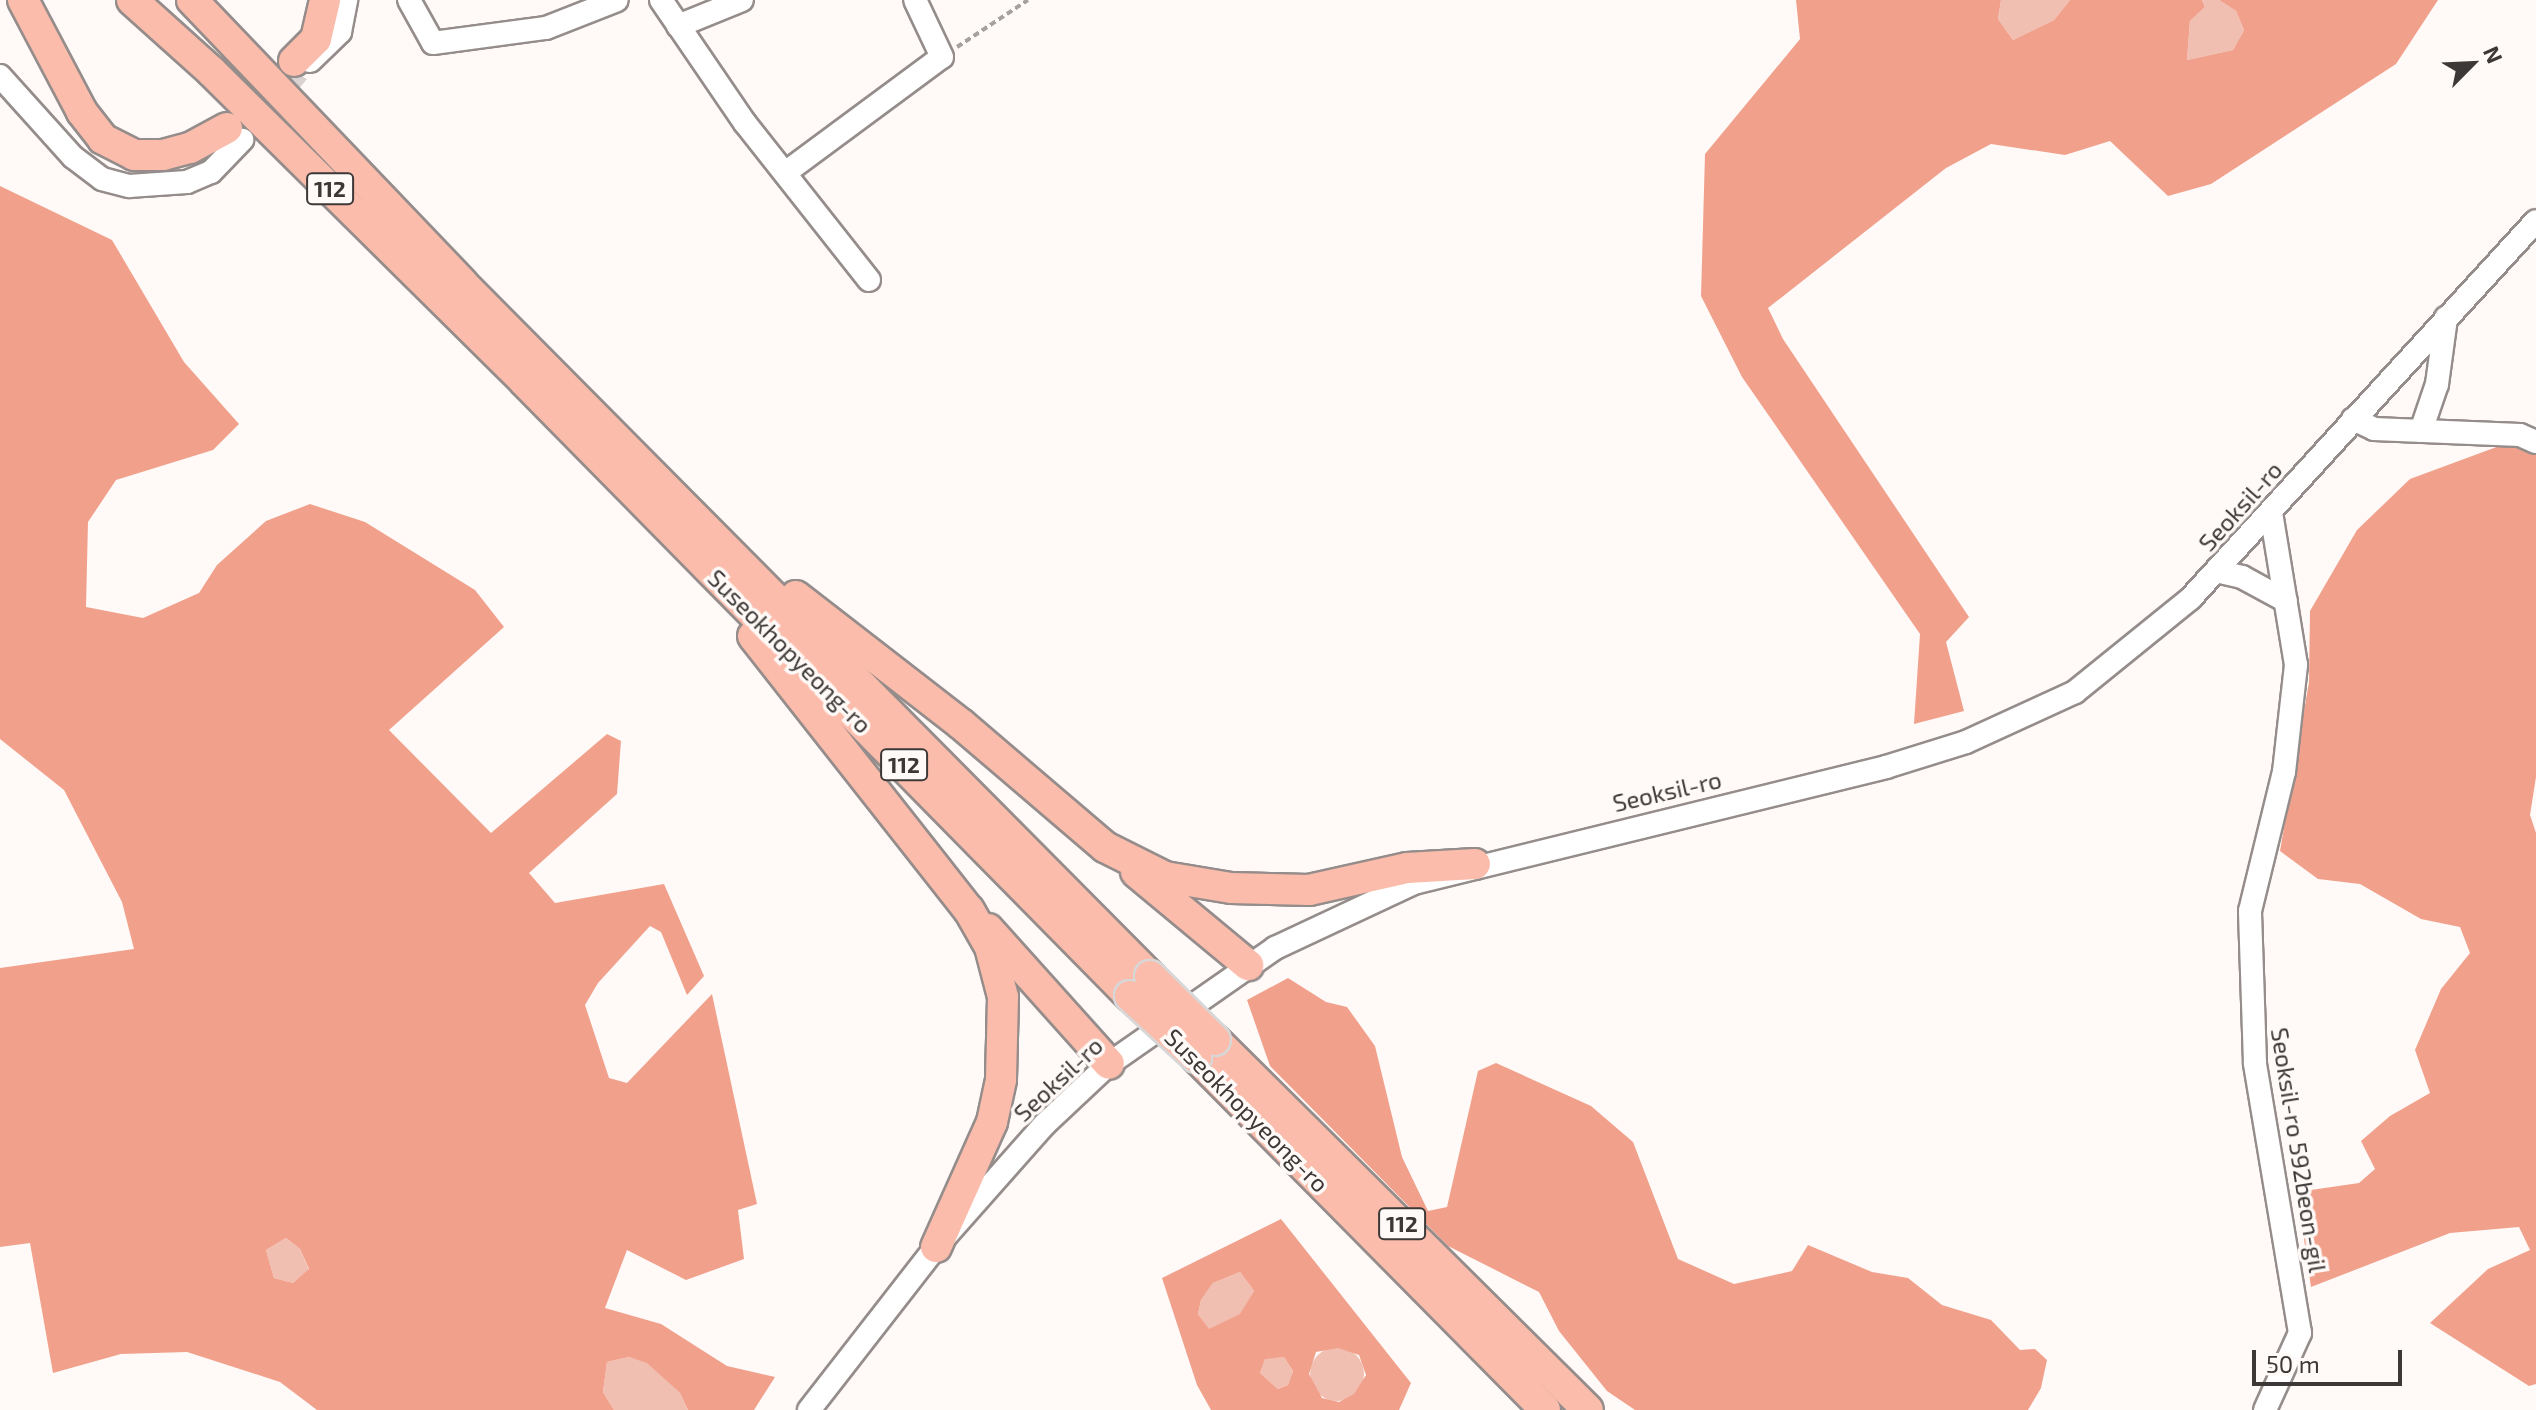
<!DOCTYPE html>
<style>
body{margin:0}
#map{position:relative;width:2536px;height:1410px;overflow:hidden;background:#fffaf8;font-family:"Exo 2",sans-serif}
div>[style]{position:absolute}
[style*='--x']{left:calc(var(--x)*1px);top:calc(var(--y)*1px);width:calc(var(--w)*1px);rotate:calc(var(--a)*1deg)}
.green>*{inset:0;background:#f1bfb1}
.round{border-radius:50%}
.forest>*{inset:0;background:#f1a18b}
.minor-tunnel>*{height:22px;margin-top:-11px;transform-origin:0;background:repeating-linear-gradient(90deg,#d8d3d1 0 22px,transparent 0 33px)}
.path>*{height:4px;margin-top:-2px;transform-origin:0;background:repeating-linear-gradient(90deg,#a5a1a0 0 6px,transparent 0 10px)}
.roads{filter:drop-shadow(2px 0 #958d8b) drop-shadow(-2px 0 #958d8b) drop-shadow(0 2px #958d8b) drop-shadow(0 -2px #958d8b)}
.minor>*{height:22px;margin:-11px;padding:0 11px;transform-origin:11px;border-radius:11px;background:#fff}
.highway>*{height:30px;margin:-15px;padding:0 15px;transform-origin:15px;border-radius:15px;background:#fbbcab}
.bridges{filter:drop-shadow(2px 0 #d8d7d7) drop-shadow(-2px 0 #d8d7d7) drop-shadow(0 2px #d8d7d7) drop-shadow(0 -2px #d8d7d7)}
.highway-bridge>*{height:30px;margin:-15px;padding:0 15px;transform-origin:15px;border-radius:15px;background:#fbbcab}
span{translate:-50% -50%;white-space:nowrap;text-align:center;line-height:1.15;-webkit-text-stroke:7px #fffaf8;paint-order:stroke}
.shield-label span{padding:2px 6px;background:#fffaf8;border:2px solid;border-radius:6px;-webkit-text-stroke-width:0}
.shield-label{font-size:22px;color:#3b3837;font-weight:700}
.street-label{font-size:24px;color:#3b3837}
.north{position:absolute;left:2432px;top:24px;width:80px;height:80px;-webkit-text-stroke:6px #fffaf8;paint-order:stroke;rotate:66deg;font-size:22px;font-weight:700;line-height:32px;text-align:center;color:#3b3837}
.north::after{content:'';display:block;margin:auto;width:28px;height:36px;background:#3b3837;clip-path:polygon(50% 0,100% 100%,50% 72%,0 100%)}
.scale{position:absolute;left:2252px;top:1350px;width:150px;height:36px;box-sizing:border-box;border:4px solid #3b3837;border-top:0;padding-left:10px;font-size:24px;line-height:28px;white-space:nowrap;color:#3b3837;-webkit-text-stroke:6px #fffaf8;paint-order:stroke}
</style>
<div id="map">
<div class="green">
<i style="clip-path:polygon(2001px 0,2070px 0,2054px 20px,2013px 40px,1998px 19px)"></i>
<i style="clip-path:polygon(2202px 0,2219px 0,2236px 11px,2244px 30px,2233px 50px,2187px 60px,2190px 21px,2205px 7px)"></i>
<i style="clip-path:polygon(286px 1238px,300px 1249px,309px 1270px,293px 1283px,274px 1278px,266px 1250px)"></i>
<i style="clip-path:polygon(1240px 1272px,1254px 1291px,1241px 1314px,1209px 1330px,1198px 1314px,1201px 1300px,1213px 1283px)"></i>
<i class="round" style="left:1310px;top:1347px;width:54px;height:54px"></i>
<i style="clip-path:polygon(629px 1357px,647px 1362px,680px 1393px,688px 1410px,614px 1410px,603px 1392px,607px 1362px)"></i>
<i style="clip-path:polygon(1284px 1357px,1293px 1371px,1288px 1385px,1278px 1389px,1260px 1373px,1265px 1358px)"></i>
</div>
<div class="forest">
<i style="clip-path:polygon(1796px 0,2001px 0,1998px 19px,2013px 40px,2054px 20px,2070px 0,2202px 0,2205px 7px,2190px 21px,2187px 60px,2233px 50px,2244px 30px,2236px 11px,2219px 0,2438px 0,2396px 64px,2211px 184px,2168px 196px,2110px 141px,2065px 155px,1991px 144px,1946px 168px,1768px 308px,1783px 339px,1969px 617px,1946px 642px,1964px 711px,1914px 724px,1920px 634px,1742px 377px,1701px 296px,1705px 154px,1800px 39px)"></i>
<i style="clip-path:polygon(evenodd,0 186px,112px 240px,184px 362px,239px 424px,213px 450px,116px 480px,88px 522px,86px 607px,143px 618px,199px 593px,217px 565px,266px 521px,310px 504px,365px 522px,475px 590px,504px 627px,389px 730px,491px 833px,607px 734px,621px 741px,617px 794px,529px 873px,555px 903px,664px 884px,704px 976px,687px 995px,661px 932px,650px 926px,598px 983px,585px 1005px,609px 1078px,627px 1083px,712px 994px,757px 1204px,738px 1210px,744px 1259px,686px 1280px,627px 1250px,605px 1308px,661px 1324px,727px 1366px,775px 1377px,754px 1410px,688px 1410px,680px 1393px,647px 1363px,629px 1357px,607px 1362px,603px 1392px,614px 1410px,317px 1410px,280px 1382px,187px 1352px,121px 1354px,53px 1373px,30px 1243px,0 1247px,0 968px,134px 949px,122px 902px,64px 790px,0 739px,0 186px,286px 1238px,300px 1249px,309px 1269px,293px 1283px,274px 1278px,266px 1250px,286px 1238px)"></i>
<i style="clip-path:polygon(2510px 442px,2536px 452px,2536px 777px,2530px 815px,2536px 833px,2536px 1384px,2529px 1386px,2430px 1323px,2488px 1269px,2530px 1250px,2519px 1227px,2450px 1233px,2311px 1287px,2297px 1192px,2359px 1183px,2375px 1169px,2361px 1141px,2390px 1116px,2430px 1093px,2415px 1050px,2441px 989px,2470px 953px,2460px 927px,2421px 919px,2360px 884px,2318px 879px,2280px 851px,2309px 682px,2310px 611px,2357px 530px,2410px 479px)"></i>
<i style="clip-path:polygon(1288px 978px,1326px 1002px,1347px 1007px,1375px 1046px,1402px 1157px,1428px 1211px,1447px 1207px,1478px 1071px,1496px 1063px,1591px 1106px,1633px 1142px,1678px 1259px,1734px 1284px,1792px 1271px,1808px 1245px,1872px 1272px,1908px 1278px,1942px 1305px,1991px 1320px,2020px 1350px,2035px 1349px,2047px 1360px,2041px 1388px,2028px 1410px,1635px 1410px,1607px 1391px,1559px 1331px,1539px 1292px,1448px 1246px,1270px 1066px,1247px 1000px)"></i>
<i style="clip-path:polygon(evenodd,1281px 1219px,1411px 1383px,1399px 1410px,1211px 1410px,1197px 1385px,1162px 1278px,1281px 1219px,1240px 1272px,1254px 1291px,1240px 1314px,1209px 1329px,1198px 1314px,1201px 1300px,1213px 1283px,1240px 1272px,1281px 1219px,1338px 1348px,1359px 1355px,1366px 1375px,1354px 1394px,1339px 1402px,1322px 1398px,1309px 1374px,1316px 1352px,1338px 1348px,1281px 1219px,1284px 1357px,1293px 1371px,1288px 1385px,1278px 1389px,1260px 1373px,1265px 1359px,1284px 1357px)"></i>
</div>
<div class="minor-tunnel">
<i style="--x:242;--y:140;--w:92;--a:-50.3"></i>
</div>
<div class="path">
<i style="--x:957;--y:47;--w:85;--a:-33.5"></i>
</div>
<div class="roads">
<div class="minor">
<i style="--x:409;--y:0;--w:49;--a:60.8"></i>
<i style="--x:433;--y:43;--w:114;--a:-7.6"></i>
<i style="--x:546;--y:28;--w:76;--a:-21.5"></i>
<i style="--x:661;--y:0;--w:149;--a:55.7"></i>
<i style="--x:745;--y:123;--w:200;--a:51.7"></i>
<i style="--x:678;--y:26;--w:69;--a:-22.1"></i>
<i style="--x:310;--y:61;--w:42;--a:-44"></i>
<i style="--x:340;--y:32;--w:33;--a:-79"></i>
<i style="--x:0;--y:76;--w:109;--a:48"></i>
<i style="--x:73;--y:157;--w:36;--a:37"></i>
<i style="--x:102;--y:179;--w:28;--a:15"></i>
<i style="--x:129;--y:186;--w:58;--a:-3.9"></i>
<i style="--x:187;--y:182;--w:26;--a:-23"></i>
<i style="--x:211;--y:172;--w:45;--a:-45.9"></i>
<i style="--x:785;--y:173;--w:195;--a:-36.5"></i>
<i style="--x:942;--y:57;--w:63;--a:-115.3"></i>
<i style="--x:2353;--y:419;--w:23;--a:25"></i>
<i style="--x:2374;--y:429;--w:146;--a:2.4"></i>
<i style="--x:2520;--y:435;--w:17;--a:24"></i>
<i style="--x:2421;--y:431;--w:50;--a:-71.2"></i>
<i style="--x:2437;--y:384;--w:67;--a:-82.2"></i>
<i style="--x:2216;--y:571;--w:27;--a:13"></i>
<i style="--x:2242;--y:577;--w:50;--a:28.6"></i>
<i style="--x:809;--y:1410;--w:207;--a:-52.1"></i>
<i style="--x:936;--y:1247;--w:164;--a:-48.5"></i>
<i style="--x:1045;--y:1124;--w:88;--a:-43.2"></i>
<i style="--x:1109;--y:1064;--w:203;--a:-34.9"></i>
<i style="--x:1275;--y:948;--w:153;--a:-25.1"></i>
<i style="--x:1414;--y:883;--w:486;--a:-13.8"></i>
<i style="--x:1886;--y:767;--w:84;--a:-17.4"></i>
<i style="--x:1966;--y:742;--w:120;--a:-24.6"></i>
<i style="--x:2075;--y:692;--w:148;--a:-39"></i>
<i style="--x:2190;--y:599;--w:512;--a:-47.53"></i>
<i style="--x:2265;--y:1410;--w:85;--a:-65.6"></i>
<i style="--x:2300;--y:1333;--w:274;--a:-99.5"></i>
<i style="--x:2255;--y:1063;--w:152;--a:-91.9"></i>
<i style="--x:2250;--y:911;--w:143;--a:-76.3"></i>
<i style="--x:2284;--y:772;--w:108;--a:-83.6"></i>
<i style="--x:2296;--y:665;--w:155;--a:-99.3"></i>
</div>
<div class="highway">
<i style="--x:23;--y:0;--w:127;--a:62.2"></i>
<i style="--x:82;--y:112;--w:34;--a:52"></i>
<i style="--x:103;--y:139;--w:35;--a:27"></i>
<i style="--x:134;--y:155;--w:29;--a:0"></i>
<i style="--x:163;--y:155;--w:28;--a:-15"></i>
<i style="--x:190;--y:148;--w:42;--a:-28.4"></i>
<i style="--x:132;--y:0;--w:106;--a:41.9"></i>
<i style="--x:211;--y:71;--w:441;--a:44.7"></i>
<i style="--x:524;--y:381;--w:863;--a:45.42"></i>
<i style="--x:192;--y:0;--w:391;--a:46.3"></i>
<i style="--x:462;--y:283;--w:977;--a:45.21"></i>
<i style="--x:294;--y:61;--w:31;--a:-45"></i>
<i style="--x:316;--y:39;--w:40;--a:-77"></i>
<i style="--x:796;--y:596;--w:209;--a:37.8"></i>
<i style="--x:961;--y:724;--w:189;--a:40.5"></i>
<i style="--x:1105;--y:847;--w:67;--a:26.6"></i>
<i style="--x:1165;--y:877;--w:67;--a:9.5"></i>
<i style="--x:1231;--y:888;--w:78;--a:1.5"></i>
<i style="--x:1309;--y:890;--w:100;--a:-12.7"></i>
<i style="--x:1407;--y:868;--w:68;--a:-3.4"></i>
<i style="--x:753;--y:636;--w:349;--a:51.8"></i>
<i style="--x:969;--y:910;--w:43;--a:60.4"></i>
<i style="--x:990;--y:947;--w:52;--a:75.4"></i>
<i style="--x:1003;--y:997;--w:83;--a:91.4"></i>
<i style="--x:1001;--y:1080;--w:43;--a:102.1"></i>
<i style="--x:992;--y:1122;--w:137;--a:114.1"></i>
<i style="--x:1136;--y:872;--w:146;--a:39.7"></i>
<i style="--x:988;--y:929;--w:181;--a:48.1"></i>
<i style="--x:1215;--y:1040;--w:525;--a:44.77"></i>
<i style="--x:1196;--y:1057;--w:496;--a:45.3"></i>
</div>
</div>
<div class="bridges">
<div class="highway-bridge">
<i style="--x:1150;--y:976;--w:91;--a:44.6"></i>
<i style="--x:1130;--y:996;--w:90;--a:42.7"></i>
</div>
</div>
<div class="shield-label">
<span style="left:330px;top:189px">112</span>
<span style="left:904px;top:765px">112</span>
<span style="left:1402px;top:1224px">112</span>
</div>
<div class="street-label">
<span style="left:2240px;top:506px;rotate:-48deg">Seoksil-ro</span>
<span style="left:790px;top:651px;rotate:45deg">Suseokhopyeong-ro</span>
<span style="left:1667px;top:791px;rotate:-13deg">Seoksil-ro</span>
<span style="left:1058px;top:1079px;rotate:-43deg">Seoksil-ro</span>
<span style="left:1247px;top:1110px;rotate:45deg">Suseokhopyeong-ro</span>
<span style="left:2299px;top:1150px;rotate:81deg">Seoksil-ro 592beon-gil</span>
</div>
<div class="north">N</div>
<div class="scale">50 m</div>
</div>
